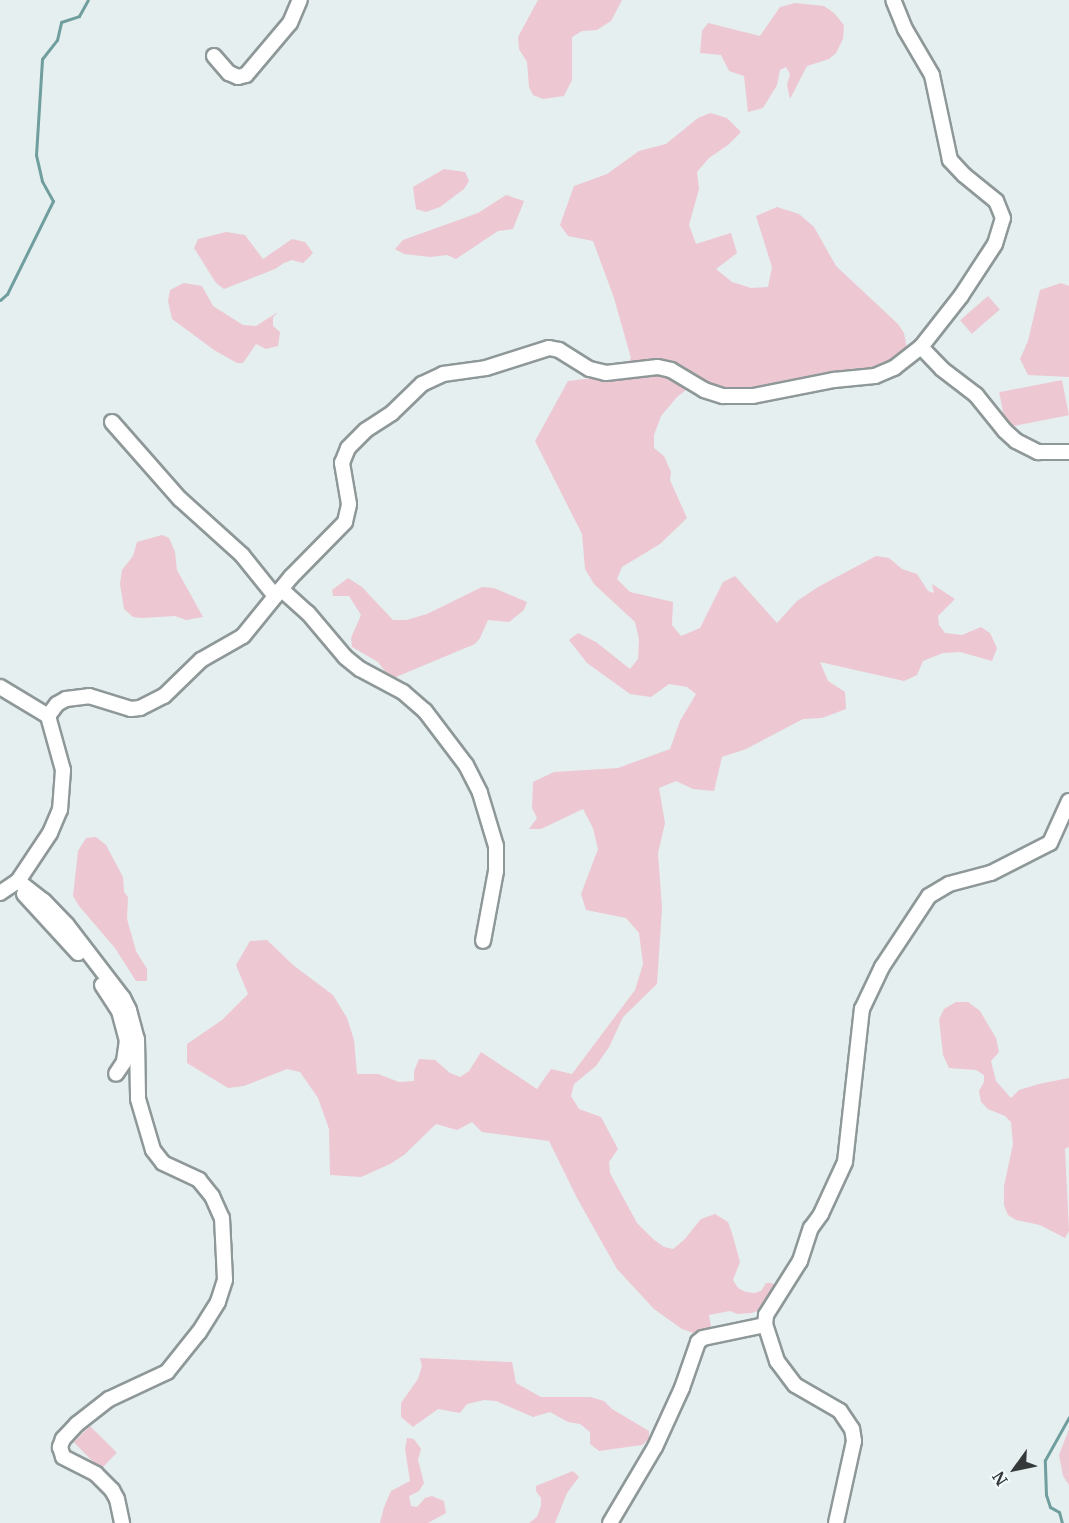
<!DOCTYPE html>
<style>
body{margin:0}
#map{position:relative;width:1069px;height:1523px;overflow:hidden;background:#e5efef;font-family:Merriweather,serif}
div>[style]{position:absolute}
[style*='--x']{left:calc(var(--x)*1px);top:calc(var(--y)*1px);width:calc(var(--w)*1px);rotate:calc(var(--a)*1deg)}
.green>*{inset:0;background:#edc7d2;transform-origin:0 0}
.stream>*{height:3px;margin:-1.5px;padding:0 1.5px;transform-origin:1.5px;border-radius:1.5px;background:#709e9e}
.roads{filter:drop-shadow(2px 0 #8f9898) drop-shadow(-2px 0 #8f9898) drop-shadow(0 2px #8f9898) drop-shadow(0 -2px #8f9898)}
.minor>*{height:14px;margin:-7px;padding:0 7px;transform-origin:7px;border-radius:7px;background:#fff}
span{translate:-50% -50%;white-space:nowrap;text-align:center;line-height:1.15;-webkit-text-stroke:5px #f2fcfc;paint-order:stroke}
.north{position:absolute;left:985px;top:1439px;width:60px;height:60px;-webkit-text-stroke:4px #f2fcfc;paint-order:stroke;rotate:237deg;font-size:16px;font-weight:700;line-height:24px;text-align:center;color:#353939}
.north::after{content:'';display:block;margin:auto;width:21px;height:27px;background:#353939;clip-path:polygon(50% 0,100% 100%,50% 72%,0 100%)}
</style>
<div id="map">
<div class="green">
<i style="clip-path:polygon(538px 0,622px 0,611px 21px,597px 30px,582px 31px,572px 37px,572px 80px,564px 96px,543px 99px,533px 95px,529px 87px,527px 62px,519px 49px,518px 37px)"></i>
<i style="clip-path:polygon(795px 3px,824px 6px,834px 13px,844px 25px,843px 39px,836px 53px,829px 59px,807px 66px,790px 99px,787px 85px,790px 74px,786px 67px,780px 70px,777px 85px,763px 108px,748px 112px,744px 76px,729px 71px,721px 55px,700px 53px,702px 31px,708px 23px,760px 36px,780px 7px)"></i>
<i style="clip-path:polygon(710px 113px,727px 118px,741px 132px,728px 145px,709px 158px,697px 172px,699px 189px,689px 225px,696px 244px,731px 233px,737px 253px,716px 269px,732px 282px,751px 288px,768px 287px,772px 267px,756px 216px,777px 207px,799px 214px,814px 227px,836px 266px,898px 324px,904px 333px,907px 349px,876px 369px,833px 371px,747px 388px,719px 390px,700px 379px,677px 397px,661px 416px,654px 435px,654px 448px,664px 456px,671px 472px,670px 480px,687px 518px,660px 544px,622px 567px,617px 579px,630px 592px,673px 602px,672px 625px,681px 636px,700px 628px,723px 582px,735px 576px,777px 623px,797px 601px,818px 587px,876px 556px,889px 558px,902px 569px,917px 574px,928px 591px,934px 593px,932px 584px,955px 599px,938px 616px,939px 625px,945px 633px,962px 635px,981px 627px,990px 633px,997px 648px,992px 661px,960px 652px,943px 653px,923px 661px,917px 675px,904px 681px,820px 662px,828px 681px,845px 692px,846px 709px,822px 718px,803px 719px,746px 749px,722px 757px,714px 791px,693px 789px,676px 781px,659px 788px,665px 823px,658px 853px,662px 908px,657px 984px,623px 1017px,609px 1047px,596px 1066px,574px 1084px,571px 1096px,579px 1109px,601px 1117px,618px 1149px,609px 1162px,610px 1173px,637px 1223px,653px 1239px,664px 1247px,673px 1249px,684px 1240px,701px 1219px,715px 1214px,728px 1222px,732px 1233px,740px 1262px,733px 1280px,738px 1288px,746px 1292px,754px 1293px,761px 1291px,766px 1283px,772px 1283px,778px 1288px,762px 1309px,752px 1313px,737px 1314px,730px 1311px,709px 1315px,712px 1332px,699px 1335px,682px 1329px,654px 1309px,617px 1269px,577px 1198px,549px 1141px,482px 1132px,472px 1122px,457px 1130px,436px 1124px,404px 1155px,390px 1164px,361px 1177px,330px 1175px,329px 1129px,318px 1098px,300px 1072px,287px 1069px,244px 1086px,228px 1088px,187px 1063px,187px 1044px,222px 1020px,248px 994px,236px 965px,250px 941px,267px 940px,293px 965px,333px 995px,347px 1018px,354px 1040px,357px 1074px,378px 1074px,399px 1082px,414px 1081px,414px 1071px,419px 1059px,435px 1060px,450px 1073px,460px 1077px,469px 1071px,481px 1052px,537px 1089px,551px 1069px,572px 1074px,635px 990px,643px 964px,639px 933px,626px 918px,586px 910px,581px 894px,598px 849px,593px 828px,583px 809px,541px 829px,529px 829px,537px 818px,532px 808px,533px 782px,554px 772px,618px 768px,670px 749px,680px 721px,696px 694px,687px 687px,669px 684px,651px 697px,630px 694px,587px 663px,569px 640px,578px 633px,596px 642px,630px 669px,638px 659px,639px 639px,635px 622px,594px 584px,585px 569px,582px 534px,535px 441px,568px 381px,620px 375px,631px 358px,614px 298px,593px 241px,568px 236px,560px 225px,574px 186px,607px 174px,639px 151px,666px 144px,698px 118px)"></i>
<i style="clip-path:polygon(444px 169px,465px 172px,469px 181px,464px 189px,440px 207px,426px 212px,416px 209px,413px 187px)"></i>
<i style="clip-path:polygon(506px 195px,524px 201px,513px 229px,498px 231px,456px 259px,447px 255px,430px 257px,404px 254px,395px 249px,403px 240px,478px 213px)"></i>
<i style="clip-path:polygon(226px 232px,245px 235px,263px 259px,292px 239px,305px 242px,313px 253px,303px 263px,292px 260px,284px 263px,275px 269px,224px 289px,216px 283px,194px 248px,198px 239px)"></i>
<i style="clip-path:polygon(184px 283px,202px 286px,213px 306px,243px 325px,256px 326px,278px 312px,273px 317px,273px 326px,280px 332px,278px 346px,266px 349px,256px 344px,243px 363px,237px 363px,214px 350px,172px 319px,168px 301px,170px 290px)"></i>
<i style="clip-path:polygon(1061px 283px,1069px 286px,1069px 377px,1028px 375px,1020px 359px,1028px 341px,1040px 290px)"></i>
<i style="left:988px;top:296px;width:18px;height:37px;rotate:49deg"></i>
<i style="left:1062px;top:380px;width:36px;height:64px;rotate:79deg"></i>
<i style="clip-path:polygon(162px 535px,169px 538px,175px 552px,177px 570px,203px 617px,186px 620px,175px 616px,142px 618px,133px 617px,124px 609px,120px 584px,122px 570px,133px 556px,137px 542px)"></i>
<i style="clip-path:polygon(348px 578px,362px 587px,393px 620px,406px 620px,427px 614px,482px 587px,494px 588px,527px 602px,524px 610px,509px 622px,488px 620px,480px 638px,475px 644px,391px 679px,378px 662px,352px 647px,351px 638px,361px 615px,349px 596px,333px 596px,332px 590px)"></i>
<i style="clip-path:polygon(96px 837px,106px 845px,123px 877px,124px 892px,128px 897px,127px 919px,136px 951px,147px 969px,147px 981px,136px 981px,115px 948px,79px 906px,73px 896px,78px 851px,86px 838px)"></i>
<i style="clip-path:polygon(956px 1002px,968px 1002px,980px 1011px,996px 1038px,999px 1052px,991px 1061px,996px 1081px,1011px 1098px,1019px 1090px,1039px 1084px,1069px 1078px,1069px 1147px,1065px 1149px,1069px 1231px,1065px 1238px,1040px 1225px,1016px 1220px,1008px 1215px,1004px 1205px,1004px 1186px,1013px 1144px,1011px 1122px,1005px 1116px,988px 1109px,981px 1102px,979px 1091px,984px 1082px,984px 1075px,976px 1070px,949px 1068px,943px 1055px,939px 1019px,944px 1009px)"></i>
<i style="clip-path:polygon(420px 1358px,512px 1362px,516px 1383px,541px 1397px,590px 1397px,604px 1401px,612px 1409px,649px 1431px,649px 1439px,642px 1445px,599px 1451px,590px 1444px,590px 1432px,580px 1424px,568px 1422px,550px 1412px,533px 1417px,496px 1401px,484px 1400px,467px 1404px,460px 1413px,438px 1409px,413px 1427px,401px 1417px,401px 1403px,418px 1379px,422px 1366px)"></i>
<i style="left:90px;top:1426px;width:38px;height:23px;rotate:45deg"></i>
<i style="clip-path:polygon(1069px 1429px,1069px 1485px,1063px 1476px,1059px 1455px)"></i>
<i style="clip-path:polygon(407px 1438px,414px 1439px,421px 1449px,418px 1460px,424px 1483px,419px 1491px,409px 1496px,411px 1506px,417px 1507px,425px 1498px,432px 1496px,444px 1501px,446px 1513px,428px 1523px,380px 1523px,384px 1507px,391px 1491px,410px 1481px,405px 1449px)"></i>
<i style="clip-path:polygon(573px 1471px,579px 1477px,567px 1493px,555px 1523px,529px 1523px,537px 1517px,541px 1506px,541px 1498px,536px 1491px,536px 1486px)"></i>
</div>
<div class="stream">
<i style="--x:0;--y:300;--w:9;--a:-41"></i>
<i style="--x:7;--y:294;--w:104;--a:-63.7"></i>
<i style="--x:53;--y:201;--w:23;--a:-119"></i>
<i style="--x:42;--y:181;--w:27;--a:-103"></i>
<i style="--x:36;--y:155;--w:96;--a:-86.4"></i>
<i style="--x:42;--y:59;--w:24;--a:-52"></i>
<i style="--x:57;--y:40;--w:18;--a:-77"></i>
<i style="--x:61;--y:22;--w:19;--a:-18"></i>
<i style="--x:79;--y:16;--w:18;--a:-61"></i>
<i style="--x:1062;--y:1523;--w:11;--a:-105"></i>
<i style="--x:1059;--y:1512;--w:10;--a:-151"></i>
<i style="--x:1050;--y:1507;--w:13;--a:-108"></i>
<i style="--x:1046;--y:1495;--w:35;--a:-92"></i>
<i style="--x:1045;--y:1460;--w:49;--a:-60.8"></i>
</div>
<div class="roads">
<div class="minor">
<i style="--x:214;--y:56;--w:23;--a:49"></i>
<i style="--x:229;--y:73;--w:10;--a:24"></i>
<i style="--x:238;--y:77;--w:8;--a:-14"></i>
<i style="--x:246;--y:75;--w:68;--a:-49.8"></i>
<i style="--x:290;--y:23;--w:25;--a:-67"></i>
<i style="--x:921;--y:347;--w:30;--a:46"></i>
<i style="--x:942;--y:369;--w:43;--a:37.4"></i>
<i style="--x:976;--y:395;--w:46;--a:51.1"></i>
<i style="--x:1005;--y:431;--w:15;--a:42"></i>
<i style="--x:1016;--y:441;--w:25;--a:27"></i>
<i style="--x:1038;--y:452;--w:31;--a:0"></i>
<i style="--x:112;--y:422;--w:103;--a:48.6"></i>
<i style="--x:180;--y:499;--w:84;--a:42.1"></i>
<i style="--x:242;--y:555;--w:53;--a:51.2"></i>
<i style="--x:281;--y:589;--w:36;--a:42"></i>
<i style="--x:308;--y:613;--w:57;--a:49.9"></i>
<i style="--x:345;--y:657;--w:19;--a:39"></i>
<i style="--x:360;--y:669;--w:49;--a:28.1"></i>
<i style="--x:403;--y:692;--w:29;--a:41"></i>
<i style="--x:425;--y:711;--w:68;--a:52.8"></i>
<i style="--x:466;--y:765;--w:31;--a:63"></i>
<i style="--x:480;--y:793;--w:55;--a:73.2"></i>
<i style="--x:496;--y:846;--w:25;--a:90"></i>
<i style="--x:496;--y:871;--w:71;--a:100.5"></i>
<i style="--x:0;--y:687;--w:56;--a:31.1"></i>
<i style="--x:18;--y:881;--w:33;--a:38"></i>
<i style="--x:44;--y:901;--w:33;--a:46"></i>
<i style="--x:67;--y:925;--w:92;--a:52.5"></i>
<i style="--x:123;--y:998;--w:13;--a:63"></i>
<i style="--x:129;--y:1010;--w:30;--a:75"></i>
<i style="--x:137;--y:1039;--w:60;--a:89"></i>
<i style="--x:138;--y:1099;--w:53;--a:73.6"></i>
<i style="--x:153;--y:1150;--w:16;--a:52"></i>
<i style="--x:163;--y:1163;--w:40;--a:25"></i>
<i style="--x:199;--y:1180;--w:21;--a:51"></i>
<i style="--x:212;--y:1196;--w:24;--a:66"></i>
<i style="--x:222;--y:1218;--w:62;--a:87.2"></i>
<i style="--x:225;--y:1280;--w:23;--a:108"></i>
<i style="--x:218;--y:1302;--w:36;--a:122"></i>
<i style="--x:199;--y:1332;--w:51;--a:128.7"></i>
<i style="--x:167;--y:1372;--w:64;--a:155"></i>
<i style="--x:109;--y:1399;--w:41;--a:142"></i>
<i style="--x:77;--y:1424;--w:21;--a:133"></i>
<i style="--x:63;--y:1439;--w:9;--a:111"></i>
<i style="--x:60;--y:1447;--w:10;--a:73"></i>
<i style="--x:63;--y:1457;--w:37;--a:27"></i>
<i style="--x:96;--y:1474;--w:23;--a:45"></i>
<i style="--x:112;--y:1490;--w:10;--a:61"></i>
<i style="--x:117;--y:1499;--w:25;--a:78"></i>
<i style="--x:0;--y:893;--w:22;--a:-34"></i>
<i style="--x:18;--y:881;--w:58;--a:-56.3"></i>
<i style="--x:50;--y:833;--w:25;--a:-67"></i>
<i style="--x:60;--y:810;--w:40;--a:-85.7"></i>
<i style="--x:63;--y:770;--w:56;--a:-105.5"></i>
<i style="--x:48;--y:716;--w:15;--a:-53"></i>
<i style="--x:57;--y:704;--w:10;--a:-29"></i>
<i style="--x:66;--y:699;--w:23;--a:-7"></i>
<i style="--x:89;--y:696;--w:44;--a:17.2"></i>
<i style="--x:131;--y:709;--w:9;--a:-6"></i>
<i style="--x:140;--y:708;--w:27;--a:-27"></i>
<i style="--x:164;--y:696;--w:52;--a:-44.2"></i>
<i style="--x:201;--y:660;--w:48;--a:-29.7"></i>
<i style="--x:243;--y:636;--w:76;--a:-50.9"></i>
<i style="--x:291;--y:577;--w:77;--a:-45.5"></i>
<i style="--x:345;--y:522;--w:18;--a:-77"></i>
<i style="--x:349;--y:504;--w:42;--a:-99.7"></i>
<i style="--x:342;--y:463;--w:16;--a:-68"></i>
<i style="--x:348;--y:448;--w:25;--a:-45"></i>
<i style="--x:366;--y:430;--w:31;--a:-33"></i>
<i style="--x:392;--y:413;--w:42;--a:-44"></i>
<i style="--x:422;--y:384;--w:23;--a:-25"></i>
<i style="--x:443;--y:374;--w:43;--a:-7.9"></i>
<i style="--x:486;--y:368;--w:66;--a:-17.6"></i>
<i style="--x:549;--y:348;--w:10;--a:11"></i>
<i style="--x:559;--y:350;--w:36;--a:32"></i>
<i style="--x:590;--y:369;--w:16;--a:14"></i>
<i style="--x:606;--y:373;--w:52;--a:-6.6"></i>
<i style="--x:658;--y:367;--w:13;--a:13"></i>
<i style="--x:671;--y:370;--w:39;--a:31"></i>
<i style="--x:704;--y:390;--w:20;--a:18"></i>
<i style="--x:723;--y:396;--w:30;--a:0"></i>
<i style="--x:753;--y:396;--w:83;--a:-11.2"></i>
<i style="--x:834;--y:380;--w:41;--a:-5.6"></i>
<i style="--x:875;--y:376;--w:21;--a:-23"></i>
<i style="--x:894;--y:368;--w:34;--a:-38"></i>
<i style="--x:921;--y:347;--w:65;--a:-51.9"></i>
<i style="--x:961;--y:296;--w:62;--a:-56.8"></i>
<i style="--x:995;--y:244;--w:27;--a:-73"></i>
<i style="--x:1003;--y:218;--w:18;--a:-112"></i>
<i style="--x:996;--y:201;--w:41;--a:-140.9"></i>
<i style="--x:964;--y:175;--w:21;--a:-133"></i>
<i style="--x:950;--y:160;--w:87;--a:-102"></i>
<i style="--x:932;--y:75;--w:53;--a:-120.4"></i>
<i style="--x:905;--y:29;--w:31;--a:-112"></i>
<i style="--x:24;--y:894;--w:80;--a:47.5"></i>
<i style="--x:102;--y:985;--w:31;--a:57"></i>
<i style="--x:119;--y:1011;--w:30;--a:75"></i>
<i style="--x:127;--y:1040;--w:22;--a:98"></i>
<i style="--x:124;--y:1062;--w:14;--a:124"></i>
<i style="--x:610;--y:1523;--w:88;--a:-59.4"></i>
<i style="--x:655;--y:1447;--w:65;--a:-65.4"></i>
<i style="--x:682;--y:1388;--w:49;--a:-70.8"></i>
<i style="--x:698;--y:1342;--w:6;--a:-39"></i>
<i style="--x:703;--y:1338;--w:63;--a:-11.8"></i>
<i style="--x:836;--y:1523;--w:84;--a:-77.6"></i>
<i style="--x:854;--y:1441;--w:12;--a:-99"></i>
<i style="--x:852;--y:1429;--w:22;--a:-124"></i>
<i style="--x:840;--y:1411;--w:52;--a:-150"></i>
<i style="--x:795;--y:1385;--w:30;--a:-127"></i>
<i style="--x:777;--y:1361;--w:38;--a:-108"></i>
<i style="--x:765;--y:1325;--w:10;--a:-84"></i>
<i style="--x:766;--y:1315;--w:64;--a:-57.8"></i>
<i style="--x:800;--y:1261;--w:35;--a:-72"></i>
<i style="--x:811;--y:1228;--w:17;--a:-54"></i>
<i style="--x:821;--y:1214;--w:57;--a:-65.2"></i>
<i style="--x:845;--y:1162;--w:154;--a:-83.7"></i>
<i style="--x:862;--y:1009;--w:47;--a:-64.5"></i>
<i style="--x:882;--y:967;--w:85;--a:-56.5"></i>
<i style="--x:929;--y:896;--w:23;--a:-31"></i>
<i style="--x:949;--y:884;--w:43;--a:-14.7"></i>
<i style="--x:991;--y:873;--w:66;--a:-27"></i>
<i style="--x:1050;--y:843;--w:46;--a:-65.7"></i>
</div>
</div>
<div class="north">N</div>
</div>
